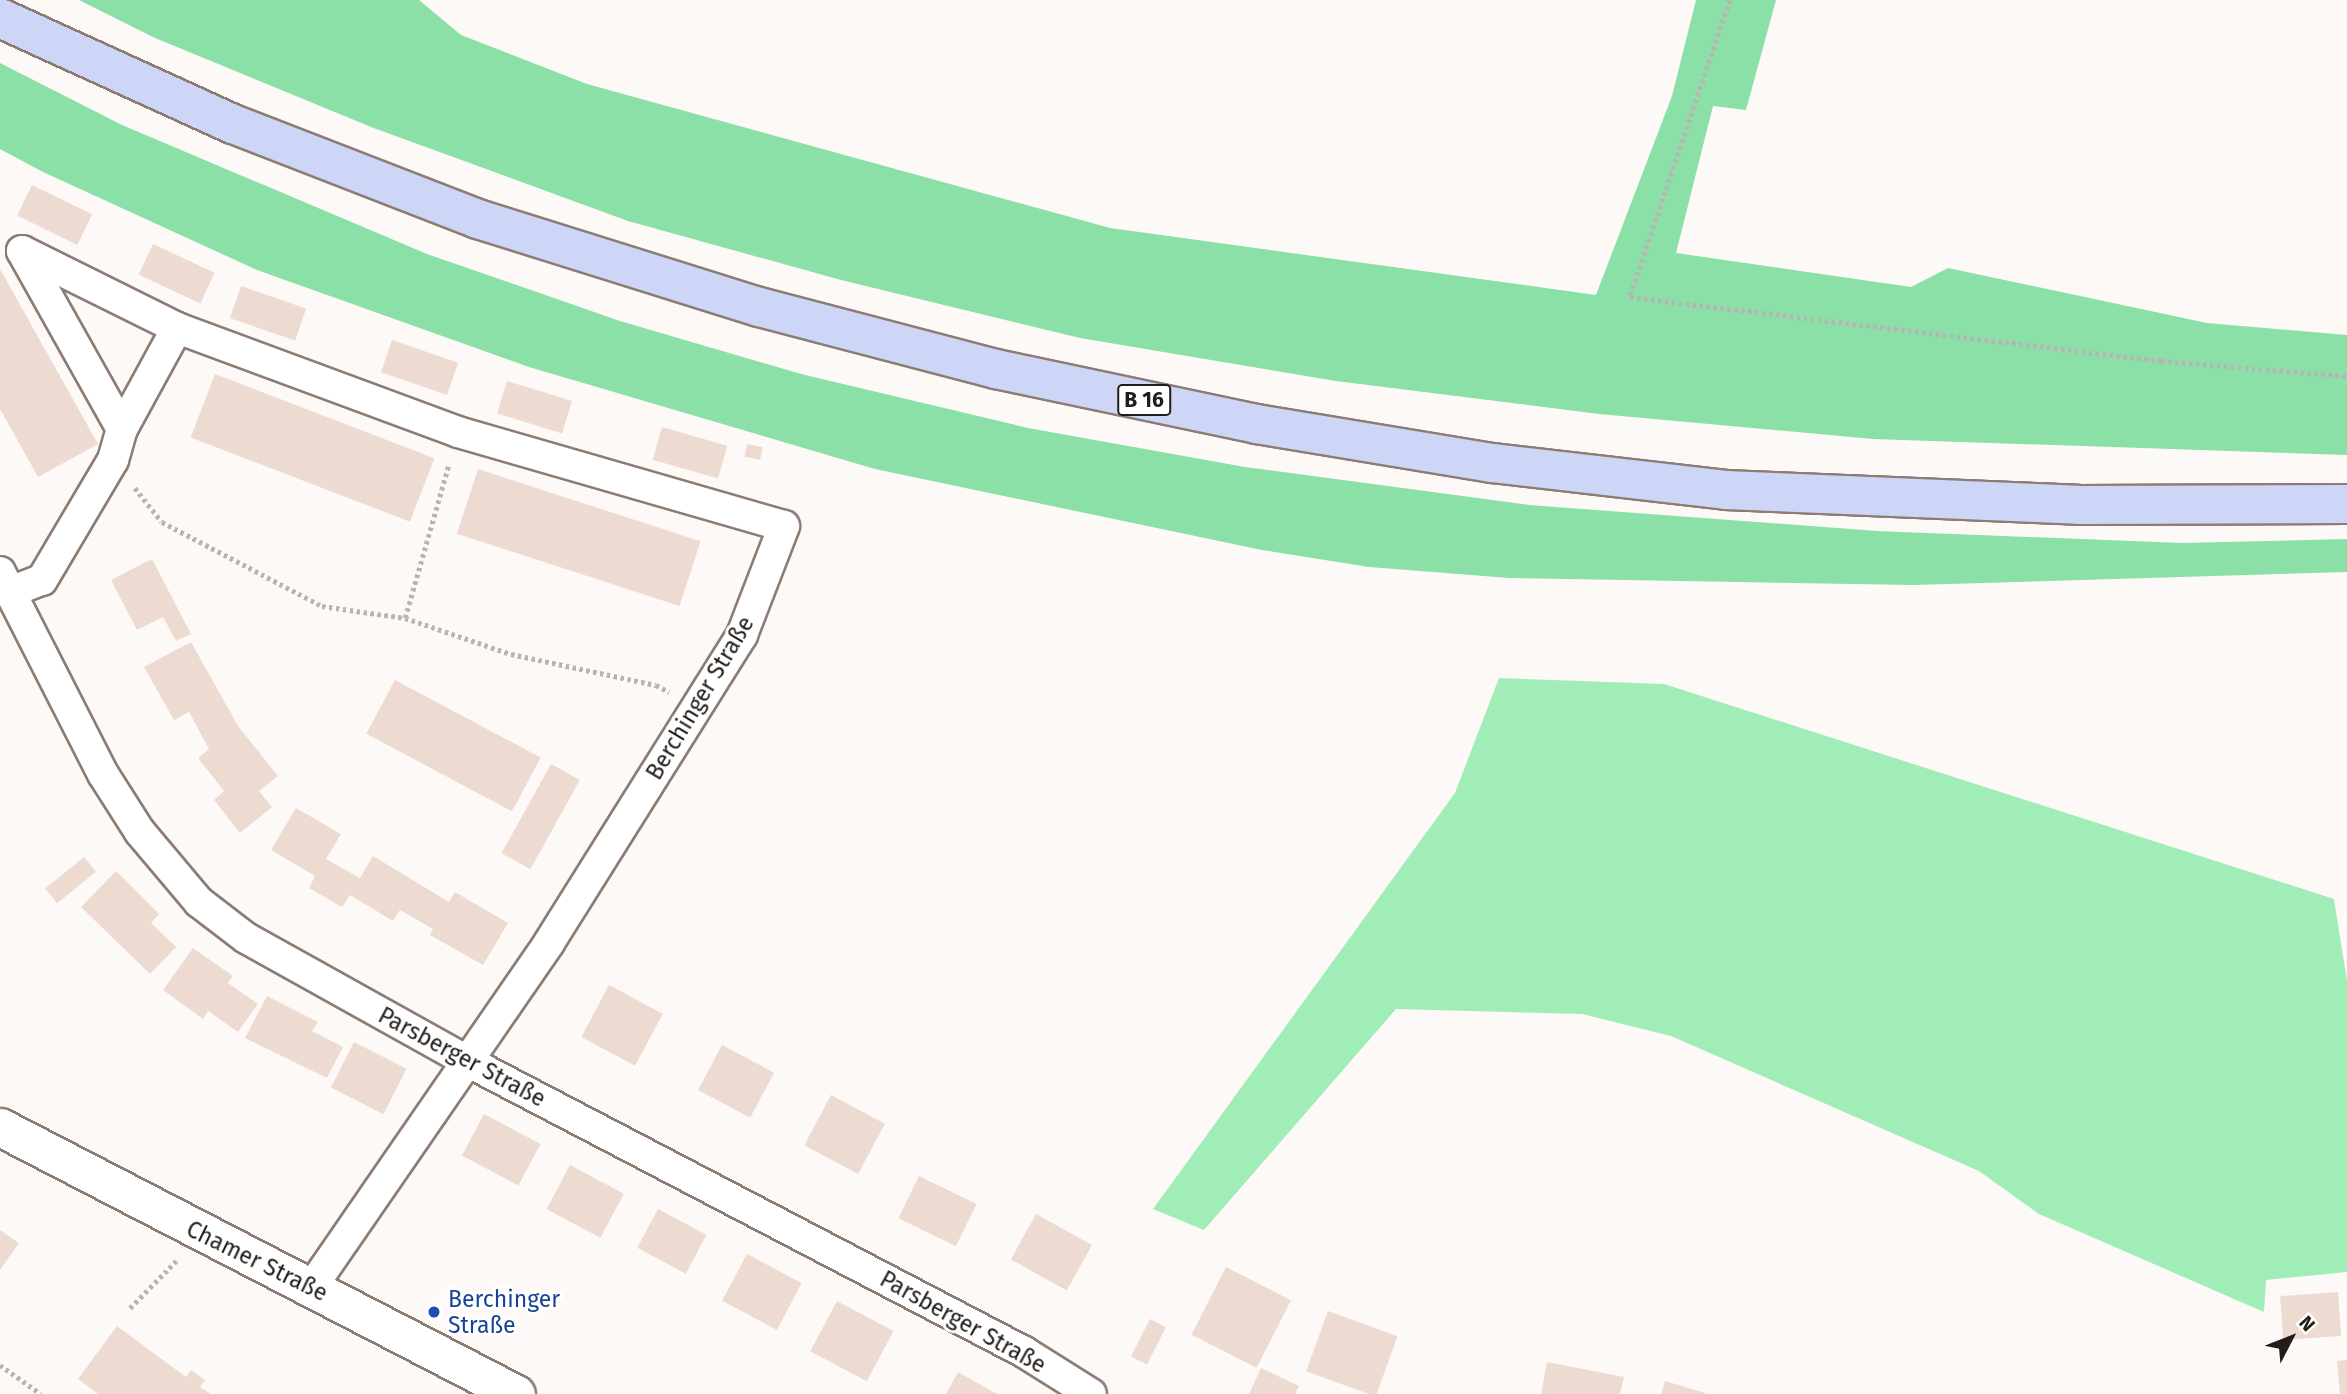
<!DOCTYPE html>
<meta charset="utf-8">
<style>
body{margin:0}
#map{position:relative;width:2347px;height:1394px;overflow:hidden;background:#fdf9f7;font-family:"Fira Sans",sans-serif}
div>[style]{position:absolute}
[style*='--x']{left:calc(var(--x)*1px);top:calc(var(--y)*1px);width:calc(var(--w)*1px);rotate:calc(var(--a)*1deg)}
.green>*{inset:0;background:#a0edb8}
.forest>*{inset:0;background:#8ae0a6}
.building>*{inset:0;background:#eddbd2;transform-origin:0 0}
.path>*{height:4.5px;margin-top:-2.25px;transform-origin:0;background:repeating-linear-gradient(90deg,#b9b4b1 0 3.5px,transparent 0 7px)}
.roads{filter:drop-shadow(2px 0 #8c7c74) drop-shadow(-2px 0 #8c7c74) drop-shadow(0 2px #8c7c74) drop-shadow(0 -2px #8c7c74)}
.minor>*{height:30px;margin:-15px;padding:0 15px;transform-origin:15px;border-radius:15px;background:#fff}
.tertiary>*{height:37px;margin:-18.5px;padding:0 18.5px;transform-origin:18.5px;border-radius:18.5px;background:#fff}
.trunk>*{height:38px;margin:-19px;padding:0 19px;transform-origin:19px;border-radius:19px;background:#ced6f8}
.dots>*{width:19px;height:19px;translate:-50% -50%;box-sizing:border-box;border:4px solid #fff;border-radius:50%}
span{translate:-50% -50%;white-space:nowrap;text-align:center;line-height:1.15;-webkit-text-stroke:6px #fff;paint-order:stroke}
.shield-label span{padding:2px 5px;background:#fff;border:2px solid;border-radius:5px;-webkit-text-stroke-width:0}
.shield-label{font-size:21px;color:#231d19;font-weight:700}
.street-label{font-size:23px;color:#231d19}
.transit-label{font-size:23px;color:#164399}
.left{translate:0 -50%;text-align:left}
.north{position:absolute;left:2256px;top:1303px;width:70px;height:70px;-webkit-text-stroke:5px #fff;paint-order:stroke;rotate:48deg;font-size:19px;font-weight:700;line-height:28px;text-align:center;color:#231d19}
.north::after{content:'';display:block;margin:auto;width:24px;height:32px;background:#231d19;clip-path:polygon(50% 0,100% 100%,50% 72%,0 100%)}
</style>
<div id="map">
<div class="green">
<i style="clip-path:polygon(1499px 678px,1664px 684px,2334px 899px,2347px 981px,2347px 1272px,2266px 1280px,2264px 1312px,2039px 1214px,1979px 1171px,1671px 1036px,1582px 1014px,1396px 1009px,1204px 1230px,1153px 1209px,1455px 793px)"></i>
</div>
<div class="forest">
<i style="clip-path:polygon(79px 0,419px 0,461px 35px,587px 84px,1110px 228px,1596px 295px,1672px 96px,1696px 0,1776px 0,1746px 110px,1713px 106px,1676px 253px,1911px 287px,1948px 268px,2207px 323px,2347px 335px,2347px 455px,1873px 439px,1599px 414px,1336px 381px,1080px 338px,841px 280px,628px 221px,371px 127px,155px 38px)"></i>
<i style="clip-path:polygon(0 63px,122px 125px,427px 254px,620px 321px,801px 374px,1028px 428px,1245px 467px,1529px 505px,1877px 531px,2182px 543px,2347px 539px,2347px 572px,1914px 585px,1509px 578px,1369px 567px,1262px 550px,875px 469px,529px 367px,257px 270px,43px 172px,0 149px)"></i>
</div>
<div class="building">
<i style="left:32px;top:185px;width:67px;height:34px;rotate:26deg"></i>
<i style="left:153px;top:244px;width:68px;height:34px;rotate:25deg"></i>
<i style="clip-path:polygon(0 269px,98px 444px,38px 477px,0 409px)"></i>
<i style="left:241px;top:286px;width:69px;height:34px;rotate:19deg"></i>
<i style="left:392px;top:340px;width:70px;height:34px;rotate:19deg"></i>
<i style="left:215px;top:374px;width:235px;height:68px;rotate:21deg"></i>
<i style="left:507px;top:381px;width:68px;height:34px;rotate:17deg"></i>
<i style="left:662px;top:427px;width:68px;height:34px;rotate:16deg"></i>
<i style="left:747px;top:444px;width:16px;height:13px;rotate:11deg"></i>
<i style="left:478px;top:469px;width:234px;height:68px;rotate:18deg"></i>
<i style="clip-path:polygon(152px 559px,191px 634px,176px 641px,163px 617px,137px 630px,111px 580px)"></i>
<i style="clip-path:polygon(191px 642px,238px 726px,278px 776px,259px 791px,272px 807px,240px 833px,214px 800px,224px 791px,198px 758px,209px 749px,189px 712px,174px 720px,144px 667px)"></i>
<i style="left:395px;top:680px;width:165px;height:61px;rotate:28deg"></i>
<i style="left:551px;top:764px;width:33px;height:102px;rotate:29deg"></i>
<i style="clip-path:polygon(296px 808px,341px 834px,326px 859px,360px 878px,373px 856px,449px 902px,455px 892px,508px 923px,483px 965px,430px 935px,433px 929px,400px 910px,393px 921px,350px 895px,342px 907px,309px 888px,315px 876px,271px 850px)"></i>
<i style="left:84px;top:857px;width:19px;height:50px;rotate:51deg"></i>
<i style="clip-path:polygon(116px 871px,159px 914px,151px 923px,176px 947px,150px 974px,81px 907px)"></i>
<i style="clip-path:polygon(193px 948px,233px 976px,228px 983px,258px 1004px,238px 1032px,208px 1011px,203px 1019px,163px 990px)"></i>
<i style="left:609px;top:985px;width:61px;height:59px;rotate:28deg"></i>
<i style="clip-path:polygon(267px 996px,318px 1022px,312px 1031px,343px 1047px,327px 1078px,245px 1038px)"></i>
<i style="left:354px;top:1042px;width:59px;height:51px;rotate:27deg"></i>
<i style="left:722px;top:1045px;width:59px;height:51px;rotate:28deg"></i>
<i style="left:831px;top:1095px;width:61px;height:57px;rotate:28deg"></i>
<i style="left:484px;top:1114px;width:64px;height:47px;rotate:28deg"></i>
<i style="left:570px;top:1165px;width:61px;height:50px;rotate:28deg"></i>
<i style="left:919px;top:1176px;width:64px;height:47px;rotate:26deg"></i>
<i style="left:658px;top:1209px;width:55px;height:44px;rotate:28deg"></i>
<i style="left:1036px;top:1214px;width:64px;height:52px;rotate:29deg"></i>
<i style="clip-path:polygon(0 1230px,19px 1243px,0 1270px)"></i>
<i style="left:747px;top:1254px;width:62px;height:53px;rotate:28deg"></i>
<i style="left:1226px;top:1267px;width:73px;height:76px;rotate:27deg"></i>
<i style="left:2338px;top:1292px;width:44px;height:58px;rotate:86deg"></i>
<i style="left:837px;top:1301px;width:64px;height:57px;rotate:28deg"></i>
<i style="left:1328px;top:1311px;width:74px;height:64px;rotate:20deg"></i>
<i style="left:1150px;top:1319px;width:18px;height:42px;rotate:27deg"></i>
<i style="clip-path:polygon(117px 1326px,186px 1377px,191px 1370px,205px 1380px,200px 1387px,211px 1394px,98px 1394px,78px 1379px)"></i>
<i style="clip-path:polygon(2347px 1360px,2347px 1394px,2340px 1394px,2337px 1361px)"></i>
<i style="clip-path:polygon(1547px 1362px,1624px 1377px,1620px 1394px,1541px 1394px)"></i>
<i style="clip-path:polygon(1261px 1368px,1299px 1386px,1295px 1394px,1249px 1394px)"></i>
<i style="clip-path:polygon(958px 1372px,997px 1394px,946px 1394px)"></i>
<i style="clip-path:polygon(1665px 1381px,1705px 1393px,1705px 1394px,1661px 1394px)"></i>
</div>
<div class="path">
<i style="--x:1730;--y:0;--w:313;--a:108.6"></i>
<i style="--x:1630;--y:297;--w:535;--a:6.87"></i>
<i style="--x:2161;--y:361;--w:187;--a:4.6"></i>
<i style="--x:135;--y:488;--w:43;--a:51.5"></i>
<i style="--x:162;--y:522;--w:181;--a:27.7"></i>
<i style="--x:322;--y:606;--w:84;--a:8.2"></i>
<i style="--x:405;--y:618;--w:112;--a:18.8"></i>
<i style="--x:511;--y:654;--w:148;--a:12.1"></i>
<i style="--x:656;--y:685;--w:15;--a:28"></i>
<i style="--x:405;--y:618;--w:160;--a:-74.1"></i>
<i style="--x:130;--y:1308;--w:66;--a:-45.6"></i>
<i style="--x:0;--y:1365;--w:50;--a:35.3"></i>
</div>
<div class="roads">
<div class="minor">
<i style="--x:22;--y:251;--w:173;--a:26.4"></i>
<i style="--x:177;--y:328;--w:300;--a:20.3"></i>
<i style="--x:458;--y:432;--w:339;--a:16.1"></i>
<i style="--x:784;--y:526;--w:117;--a:111.1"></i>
<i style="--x:742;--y:635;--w:363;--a:122.1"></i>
<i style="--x:549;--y:943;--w:418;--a:124.6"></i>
<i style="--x:22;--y:251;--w:204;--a:60.7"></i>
<i style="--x:0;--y:572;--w:227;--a:63"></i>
<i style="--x:103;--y:774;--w:69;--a:57.5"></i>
<i style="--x:140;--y:832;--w:92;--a:49.9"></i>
<i style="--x:199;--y:902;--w:59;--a:37.5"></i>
<i style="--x:246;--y:938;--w:251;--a:29.1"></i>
<i style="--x:465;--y:1060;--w:631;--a:27.58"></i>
<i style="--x:1024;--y:1352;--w:79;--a:32.1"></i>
<i style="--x:10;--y:592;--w:34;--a:-21"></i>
<i style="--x:42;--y:580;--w:139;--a:-59.4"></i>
<i style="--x:113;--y:460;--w:32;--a:-74"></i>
<i style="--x:122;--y:429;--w:115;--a:-61.4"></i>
</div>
<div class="tertiary">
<i style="--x:0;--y:1127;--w:581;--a:27.36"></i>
</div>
<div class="trunk">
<i style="--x:0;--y:18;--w:256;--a:24.5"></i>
<i style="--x:233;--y:124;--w:263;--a:21.2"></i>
<i style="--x:478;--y:219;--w:294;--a:17.4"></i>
<i style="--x:759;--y:307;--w:245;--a:14.7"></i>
<i style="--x:996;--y:369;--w:267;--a:11.9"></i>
<i style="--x:1257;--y:424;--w:239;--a:9.4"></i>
<i style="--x:1493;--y:463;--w:235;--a:6.6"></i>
<i style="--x:1726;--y:490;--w:352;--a:2.4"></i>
<i style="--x:2078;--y:505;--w:269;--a:-0.2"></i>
</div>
</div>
<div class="dots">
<i style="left:434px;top:1312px;background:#1a4fb4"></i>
</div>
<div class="shield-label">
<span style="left:1144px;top:400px">B 16</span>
</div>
<div class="street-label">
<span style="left:700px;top:698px;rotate:-59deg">Berchinger Straße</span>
<span style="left:462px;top:1057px;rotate:28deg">Parsberger Straße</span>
<span style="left:257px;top:1261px;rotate:26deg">Chamer Straße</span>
<span style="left:963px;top:1322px;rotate:29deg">Parsberger Straße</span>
</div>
<div class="transit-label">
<span class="left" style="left:448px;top:1312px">Berchinger<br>Straße</span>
</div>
<div class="north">N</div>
</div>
